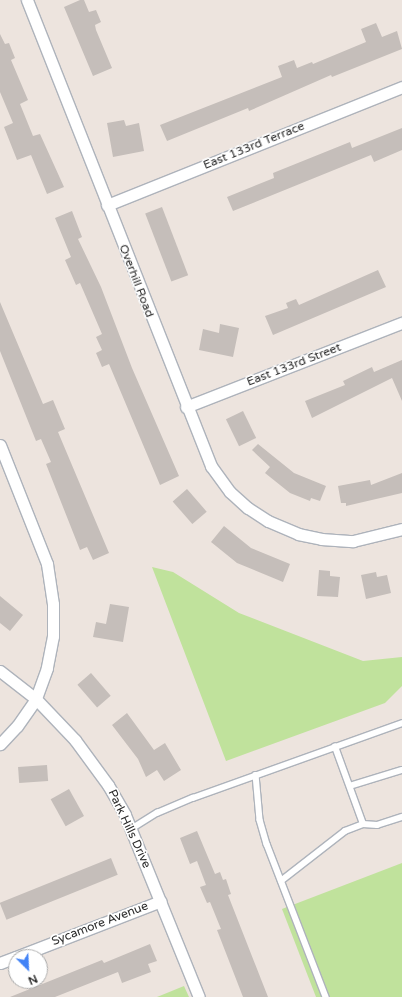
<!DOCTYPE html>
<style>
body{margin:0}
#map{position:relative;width:402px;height:997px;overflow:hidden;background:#ede4de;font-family:"Varela Round",sans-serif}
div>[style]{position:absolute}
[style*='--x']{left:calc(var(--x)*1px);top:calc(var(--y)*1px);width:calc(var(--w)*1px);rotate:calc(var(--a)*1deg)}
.green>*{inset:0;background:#c0e29c}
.building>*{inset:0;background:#c5beba;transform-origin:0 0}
.roads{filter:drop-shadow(1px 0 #aeb3bb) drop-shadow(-1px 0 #aeb3bb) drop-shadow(0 1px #aeb3bb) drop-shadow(0 -1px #aeb3bb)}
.service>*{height:5.5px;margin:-2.75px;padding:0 2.75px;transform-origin:2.75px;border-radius:2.75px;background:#fff}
.minor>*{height:11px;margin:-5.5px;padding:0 5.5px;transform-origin:5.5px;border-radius:5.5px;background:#fff}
span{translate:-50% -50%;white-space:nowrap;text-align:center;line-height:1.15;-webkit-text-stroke:3.5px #fff;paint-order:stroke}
.street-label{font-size:12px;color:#2b2b2b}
.north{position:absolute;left:8px;top:949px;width:40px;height:40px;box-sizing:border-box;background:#fff;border:1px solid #aaa;border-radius:50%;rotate:156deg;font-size:11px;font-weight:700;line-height:16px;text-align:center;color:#2b2b2b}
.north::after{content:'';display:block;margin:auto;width:14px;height:18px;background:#4283f6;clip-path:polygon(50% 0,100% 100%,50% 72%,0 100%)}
</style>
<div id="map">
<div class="green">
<i style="clip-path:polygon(152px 567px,173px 572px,239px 613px,363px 661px,402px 657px,402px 686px,385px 703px,226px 761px)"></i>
<i style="clip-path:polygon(402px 863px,402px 997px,316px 997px,282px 909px)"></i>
<i style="clip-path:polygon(184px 986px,189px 997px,157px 997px)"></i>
</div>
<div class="building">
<i style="clip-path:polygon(80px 0,84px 0,89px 12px,96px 10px,101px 22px,95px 25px,96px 30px,112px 68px,93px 76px,64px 7px)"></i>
<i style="clip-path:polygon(376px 23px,382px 37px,397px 31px,402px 49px,332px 77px,331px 75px,249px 111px,248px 108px,167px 141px,160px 125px,282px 77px,278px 66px,294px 60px,297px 68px,312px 62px,313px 64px,366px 42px,361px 29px)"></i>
<i style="clip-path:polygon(0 34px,5px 44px,9px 43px,15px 58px,11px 60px,28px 100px,20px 104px,33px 136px,40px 134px,64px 187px,47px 194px,31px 155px,17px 160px,4px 127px,13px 123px,0 92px)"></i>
<i style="clip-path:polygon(124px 120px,126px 126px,139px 123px,144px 151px,113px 157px,107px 123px)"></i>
<i style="clip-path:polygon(402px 128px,402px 150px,374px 162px,371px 155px,233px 211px,227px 197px,274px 178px,273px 173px,350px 142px,352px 148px)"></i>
<i style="left:162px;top:207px;width:73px;height:18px;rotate:69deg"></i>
<i style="clip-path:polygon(72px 211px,82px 237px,78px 239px,101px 287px,132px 368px,179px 476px,160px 485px,109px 364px,102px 367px,96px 353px,102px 350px,96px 337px,102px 334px,80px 283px,76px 285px,65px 260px,71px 257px,55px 218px)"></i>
<i style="clip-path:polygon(378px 270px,386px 287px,273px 335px,265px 316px,288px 308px,286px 303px,296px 299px,299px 305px)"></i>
<i style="clip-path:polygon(0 302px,43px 404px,53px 400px,65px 429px,58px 432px,109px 553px,93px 560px,87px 547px,80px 550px,46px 464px,51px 462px,41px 439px,36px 441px,0 351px)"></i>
<i style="clip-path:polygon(220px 324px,239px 328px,233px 357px,199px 350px,203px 329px,219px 333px)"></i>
<i style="clip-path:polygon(402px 360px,402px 401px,392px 378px,312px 418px,305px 401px,345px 385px,343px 381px,372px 367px,374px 372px)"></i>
<i style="left:243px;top:411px;width:30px;height:19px;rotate:64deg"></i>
<i style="clip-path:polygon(258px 444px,294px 473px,326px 486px,320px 501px,311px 498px,310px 501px,290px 493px,265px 473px,270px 467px,252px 450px)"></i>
<i style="clip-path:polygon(402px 473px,402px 493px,346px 506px,346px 503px,341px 503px,338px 486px,370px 480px,371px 485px)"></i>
<i style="left:187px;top:489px;width:30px;height:19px;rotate:49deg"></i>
<i style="clip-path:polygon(224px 526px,251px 548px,290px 564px,283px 582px,237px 563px,211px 542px)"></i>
<i style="clip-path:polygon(319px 570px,330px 571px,330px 576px,340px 577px,338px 597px,317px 596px)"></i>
<i style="clip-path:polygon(376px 572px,377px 577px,387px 575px,391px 593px,366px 599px,361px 575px)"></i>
<i style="clip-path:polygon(0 596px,23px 615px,10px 631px,0 623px)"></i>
<i style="clip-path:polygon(110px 604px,129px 607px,123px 642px,93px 637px,96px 622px,106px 624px)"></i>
<i style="left:91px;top:673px;width:30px;height:18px;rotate:49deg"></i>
<i style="clip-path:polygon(127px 713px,154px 750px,165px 743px,181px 770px,164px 781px,157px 770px,146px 777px,138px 759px,112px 725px)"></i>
<i style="left:47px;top:765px;width:16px;height:29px;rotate:86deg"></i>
<i style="left:69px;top:789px;width:31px;height:21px;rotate:61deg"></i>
<i style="clip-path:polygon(197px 831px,215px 874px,220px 872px,223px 880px,226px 879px,231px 894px,228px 895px,268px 997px,243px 997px,217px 930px,221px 929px,210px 902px,207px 903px,200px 887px,206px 885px,197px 861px,190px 864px,180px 838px)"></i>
<i style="left:111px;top:858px;width:18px;height:120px;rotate:68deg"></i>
<i style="clip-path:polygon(150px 944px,157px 961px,148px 964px,151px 972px,122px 983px,118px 972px,55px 997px,10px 997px,102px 960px,104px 963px)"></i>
</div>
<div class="roads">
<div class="service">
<i style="--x:256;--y:775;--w:45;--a:84.9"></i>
<i style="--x:260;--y:820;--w:25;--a:74"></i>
<i style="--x:267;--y:844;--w:164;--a:68.9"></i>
<i style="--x:350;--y:786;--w:54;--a:-17.1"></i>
<i style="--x:363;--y:824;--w:14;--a:4"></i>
<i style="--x:377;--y:825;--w:26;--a:-18"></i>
<i style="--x:131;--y:829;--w:31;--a:-32"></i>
<i style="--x:157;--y:813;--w:39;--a:-23"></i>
<i style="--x:193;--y:798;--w:222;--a:-19.7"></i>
<i style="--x:281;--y:881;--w:81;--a:-38"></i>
<i style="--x:345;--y:831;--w:19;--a:-21"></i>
<i style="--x:363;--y:824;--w:82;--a:-110"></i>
</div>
<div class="minor">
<i style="--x:27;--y:0;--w:501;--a:68.45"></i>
<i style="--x:211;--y:466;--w:32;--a:54"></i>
<i style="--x:230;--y:492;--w:24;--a:42"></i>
<i style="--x:248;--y:508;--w:24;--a:33"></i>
<i style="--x:268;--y:521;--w:33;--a:23"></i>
<i style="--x:298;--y:534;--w:24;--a:12"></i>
<i style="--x:321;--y:539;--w:32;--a:4"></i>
<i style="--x:353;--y:541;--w:50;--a:-13.8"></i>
<i style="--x:107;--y:205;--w:318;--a:-21.8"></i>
<i style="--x:186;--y:407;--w:232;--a:-21.3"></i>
<i style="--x:0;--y:445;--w:128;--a:68.4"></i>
<i style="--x:47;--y:564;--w:40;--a:81.5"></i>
<i style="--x:53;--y:604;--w:32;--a:90"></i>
<i style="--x:53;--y:636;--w:33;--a:101"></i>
<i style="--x:47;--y:668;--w:33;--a:110"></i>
<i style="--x:36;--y:699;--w:33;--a:125"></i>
<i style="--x:17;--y:726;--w:25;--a:133"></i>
<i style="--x:0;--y:671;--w:46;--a:37.9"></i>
<i style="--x:36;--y:699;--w:57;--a:46.4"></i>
<i style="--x:75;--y:740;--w:56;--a:53.7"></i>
<i style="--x:108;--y:785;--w:34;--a:60"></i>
<i style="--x:125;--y:815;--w:196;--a:67.9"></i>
<i style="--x:16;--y:957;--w:155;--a:-21.1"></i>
<i style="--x:0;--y:963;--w:17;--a:-21"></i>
</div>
</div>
<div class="street-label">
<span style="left:254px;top:146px;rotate:-22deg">East 133rd Terrace</span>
<span style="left:136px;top:281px;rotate:69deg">Overhill Road</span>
<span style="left:294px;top:365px;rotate:-21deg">East 133rd Street</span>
<span style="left:129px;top:829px;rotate:65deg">Park Hills Drive</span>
<span style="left:100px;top:924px;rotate:-21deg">Sycamore Avenue</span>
</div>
<div class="north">N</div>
</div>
